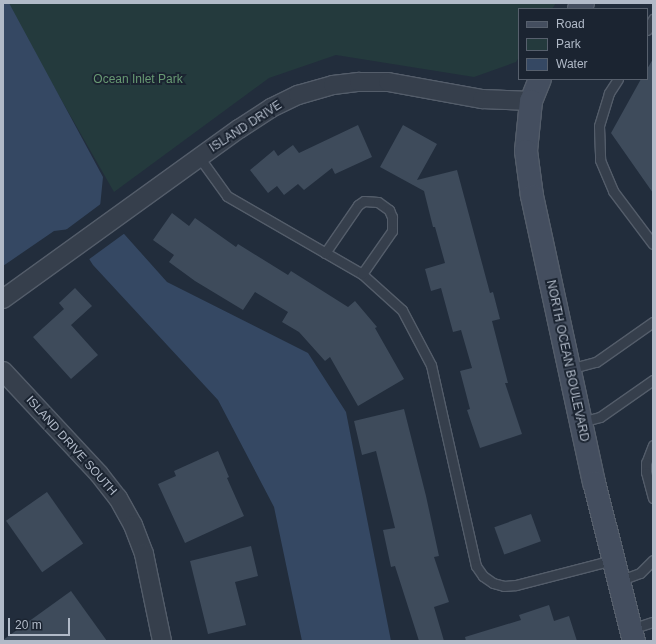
<!DOCTYPE html>
<style>
body{margin:0}
#map{position:relative;width:656px;height:644px;overflow:hidden;background:#222d3c;font-family:Arial,sans-serif}
div>[style]{position:absolute}
[style*='--x']{left:calc(var(--x)*1px);top:calc(var(--y)*1px);width:calc(var(--w)*1px);rotate:calc(var(--a)*1deg)}
.green>*{inset:0;background:#243a3d}
.water>*{inset:0;background:#354863}
.pier>*{inset:0;background:#222d3c}
.building>*{inset:0;background:#3e4b5b;transform-origin:0 0}
.roads{filter:drop-shadow(1px 0 #545d6a) drop-shadow(-1px 0 #545d6a) drop-shadow(0 1px #545d6a) drop-shadow(0 -1px #545d6a)}
.service>*{height:9px;margin:-4.5px;padding:0 4.5px;transform-origin:4.5px;border-radius:4.5px;background:#363f4c}
.minor>*{height:18px;margin:-9px;padding:0 9px;transform-origin:9px;border-radius:9px;background:#363f4c}
.secondary>*{height:22px;margin:-11px;padding:0 11px;transform-origin:11px;border-radius:11px;background:#444e5f}
span{translate:-50% -50%;white-space:nowrap;text-align:center;line-height:1.15;-webkit-text-stroke:4px #1b2431;paint-order:stroke}
.park-label{font-size:12px;color:#689973}
.street-label{font-size:12px;color:#b1bac8}
.frame{position:absolute;inset:0;border:4px solid #b1bac8;pointer-events:none}
.legend{position:absolute;left:518px;top:8px;width:130px;height:72px;box-sizing:border-box;background:#1b2431;border:1px solid #57606d;margin:0;padding:5px 7px;list-style:none;font-size:12px;color:#b1bac8}
.legend li{display:flex;align-items:center;gap:8px;height:20px}
.legend b{width:20px;border:1px solid #57606d}
.scale{position:absolute;left:8px;top:618px;width:62px;height:18px;box-sizing:border-box;border:2px solid #b1bac8;border-top:0;padding-left:5px;font-size:12px;line-height:14px;white-space:nowrap;color:#b1bac8;-webkit-text-stroke:3px #1b2431;paint-order:stroke}
</style>
<div id="map">
<div class="green">
<i style="clip-path:polygon(6px 3px,556px 3px,552px 9px,519px 9px,519px 57px,516px 62px,474px 77px,336px 55px,269px 78px,114px 192px)"></i>
</div>
<div class="water">
<i style="clip-path:polygon(3px 3px,9px 3px,103px 177px,100px 207px,167px 282px,308px 353px,346px 412px,391px 641px,302px 641px,274px 507px,218px 400px,93px 265px,70px 229px,54px 231px,3px 266px)"></i>
</div>
<div class="pier">
<i style="clip-path:polygon(102px 203px,102px 207px,125px 233px,88px 260px,69px 231px,63px 232px)"></i>
</div>
<div class="building">
<i style="clip-path:polygon(653px 59px,653px 193px,611px 133px,641px 79px,647px 79px,647px 69px)"></i>
<i style="clip-path:polygon(358px 125px,372px 157px,335px 174px,332px 168px,304px 190px,298px 184px,284px 195px,277px 186px,268px 193px,250px 170px,274px 150px,278px 156px,293px 145px,299px 153px)"></i>
<i style="clip-path:polygon(403px 125px,437px 144px,417px 180px,457px 170px,490px 293px,493px 292px,500px 319px,492px 321px,508px 383px,505px 383px,522px 434px,480px 448px,467px 410px,470px 409px,460px 371px,472px 368px,461px 330px,453px 332px,441px 288px,431px 291px,425px 269px,445px 263px,435px 227px,433px 227px,424px 191px,380px 167px)"></i>
<i style="clip-path:polygon(172px 213px,189px 226px,195px 218px,236px 247px,238px 244px,288px 275px,291px 271px,348px 307px,355px 301px,377px 327px,375px 328px,404px 379px,358px 406px,330px 357px,325px 361px,299px 332px,282px 322px,288px 312px,255px 292px,243px 310px,195px 281px,169px 262px,174px 255px,153px 240px)"></i>
<i style="clip-path:polygon(75px 288px,92px 306px,71px 325px,98px 355px,71px 379px,33px 337px,64px 309px,59px 303px)"></i>
<i style="clip-path:polygon(404px 409px,426px 496px,439px 556px,434px 557px,449px 602px,434px 607px,444px 641px,419px 641px,395px 566px,391px 567px,383px 530px,395px 528px,376px 451px,362px 455px,354px 421px)"></i>
<i style="clip-path:polygon(218px 451px,229px 477px,227px 478px,244px 516px,185px 543px,158px 484px,176px 476px,174px 471px)"></i>
<i style="left:47px;top:492px;width:63px;height:50px;rotate:55deg"></i>
<i style="left:531px;top:514px;width:29px;height:39px;rotate:70deg"></i>
<i style="clip-path:polygon(251px 546px,258px 576px,235px 582px,246px 625px,208px 634px,190px 561px)"></i>
<i style="clip-path:polygon(71px 591px,107px 641px,3px 641px,3px 640px)"></i>
<i style="clip-path:polygon(549px 605px,554px 621px,569px 616px,577px 641px,466px 641px,465px 637px,521px 620px,519px 615px)"></i>
</div>
<div class="roads">
<div class="service">
<i style="--x:647;--y:30;--w:13;--a:-61"></i>
<i style="--x:618;--y:79;--w:17;--a:123"></i>
<i style="--x:609;--y:93;--w:34;--a:107"></i>
<i style="--x:599;--y:126;--w:34;--a:88"></i>
<i style="--x:600;--y:160;--w:34;--a:67"></i>
<i style="--x:613;--y:191;--w:66;--a:53"></i>
<i style="--x:199;--y:157;--w:48;--a:54.3"></i>
<i style="--x:227;--y:196;--w:156;--a:30"></i>
<i style="--x:362;--y:274;--w:54;--a:42"></i>
<i style="--x:402;--y:310;--w:62;--a:62.2"></i>
<i style="--x:431;--y:365;--w:206;--a:77.4"></i>
<i style="--x:476;--y:566;--w:12;--a:55"></i>
<i style="--x:483;--y:576;--w:12;--a:35"></i>
<i style="--x:493;--y:583;--w:11;--a:15"></i>
<i style="--x:504;--y:586;--w:12;--a:-5"></i>
<i style="--x:516;--y:585;--w:100;--a:-14.5"></i>
<i style="--x:325;--y:253;--w:58;--a:-55.5"></i>
<i style="--x:358;--y:205;--w:7;--a:-34"></i>
<i style="--x:364;--y:201;--w:14;--a:4"></i>
<i style="--x:378;--y:202;--w:14;--a:36"></i>
<i style="--x:389;--y:210;--w:8;--a:67"></i>
<i style="--x:392;--y:217;--w:14;--a:90"></i>
<i style="--x:392;--y:231;--w:52;--a:124.9"></i>
<i style="--x:569;--y:369;--w:28;--a:-15"></i>
<i style="--x:596;--y:362;--w:70;--a:-35.1"></i>
<i style="--x:581;--y:422;--w:20;--a:-15"></i>
<i style="--x:600;--y:417;--w:65;--a:-34.9"></i>
<i style="--x:653;--y:445;--w:19;--a:111"></i>
<i style="--x:646;--y:463;--w:9;--a:90"></i>
<i style="--x:646;--y:472;--w:27;--a:75"></i>
<i style="--x:618;--y:581;--w:23;--a:-20"></i>
<i style="--x:640;--y:573;--w:18;--a:-45"></i>
<i style="--x:631;--y:629;--w:23;--a:-18"></i>
</div>
<div class="minor">
<i style="--x:3;--y:299;--w:291;--a:-35.8"></i>
<i style="--x:239;--y:129;--w:38;--a:-33"></i>
<i style="--x:271;--y:108;--w:30;--a:-26"></i>
<i style="--x:298;--y:95;--w:36;--a:-16"></i>
<i style="--x:333;--y:85;--w:26;--a:-7"></i>
<i style="--x:359;--y:82;--w:29;--a:0"></i>
<i style="--x:388;--y:82;--w:96;--a:10.3"></i>
<i style="--x:482;--y:99;--w:49;--a:2.3"></i>
<i style="--x:3;--y:371;--w:141;--a:47"></i>
<i style="--x:99;--y:474;--w:31;--a:52"></i>
<i style="--x:118;--y:498;--w:31;--a:61"></i>
<i style="--x:133;--y:525;--w:31;--a:69"></i>
<i style="--x:144;--y:554;--w:89;--a:78.3"></i>
</div>
<div class="secondary">
<i style="--x:579;--y:9;--w:7;--a:-56"></i>
<i style="--x:540;--y:79;--w:24;--a:112"></i>
<i style="--x:531;--y:101;--w:50;--a:95.7"></i>
<i style="--x:526;--y:151;--w:45;--a:82.4"></i>
<i style="--x:532;--y:196;--w:293;--a:77.8"></i>
<i style="--x:594;--y:482;--w:164;--a:75.9"></i>
</div>
</div>
<div class="park-label">
<span style="left:138px;top:80px">Ocean Inlet Park</span>
</div>
<div class="street-label">
<span style="left:246px;top:127px;rotate:-33deg">ISLAND DRIVE</span>
<span style="left:567px;top:361px;rotate:78deg">NORTH OCEAN BOULEVARD</span>
<span style="left:71px;top:446px;rotate:48deg">ISLAND DRIVE SOUTH</span>
</div>
<div class="frame"></div>
<ul class="legend">
<li><b style="height:5px;background:#444e5f"></b>Road</li>
<li><b style="height:11px;background:#243a3d"></b>Park</li>
<li><b style="height:11px;background:#354863"></b>Water</li>
</ul>
<div class="scale">20 m</div>
</div>
